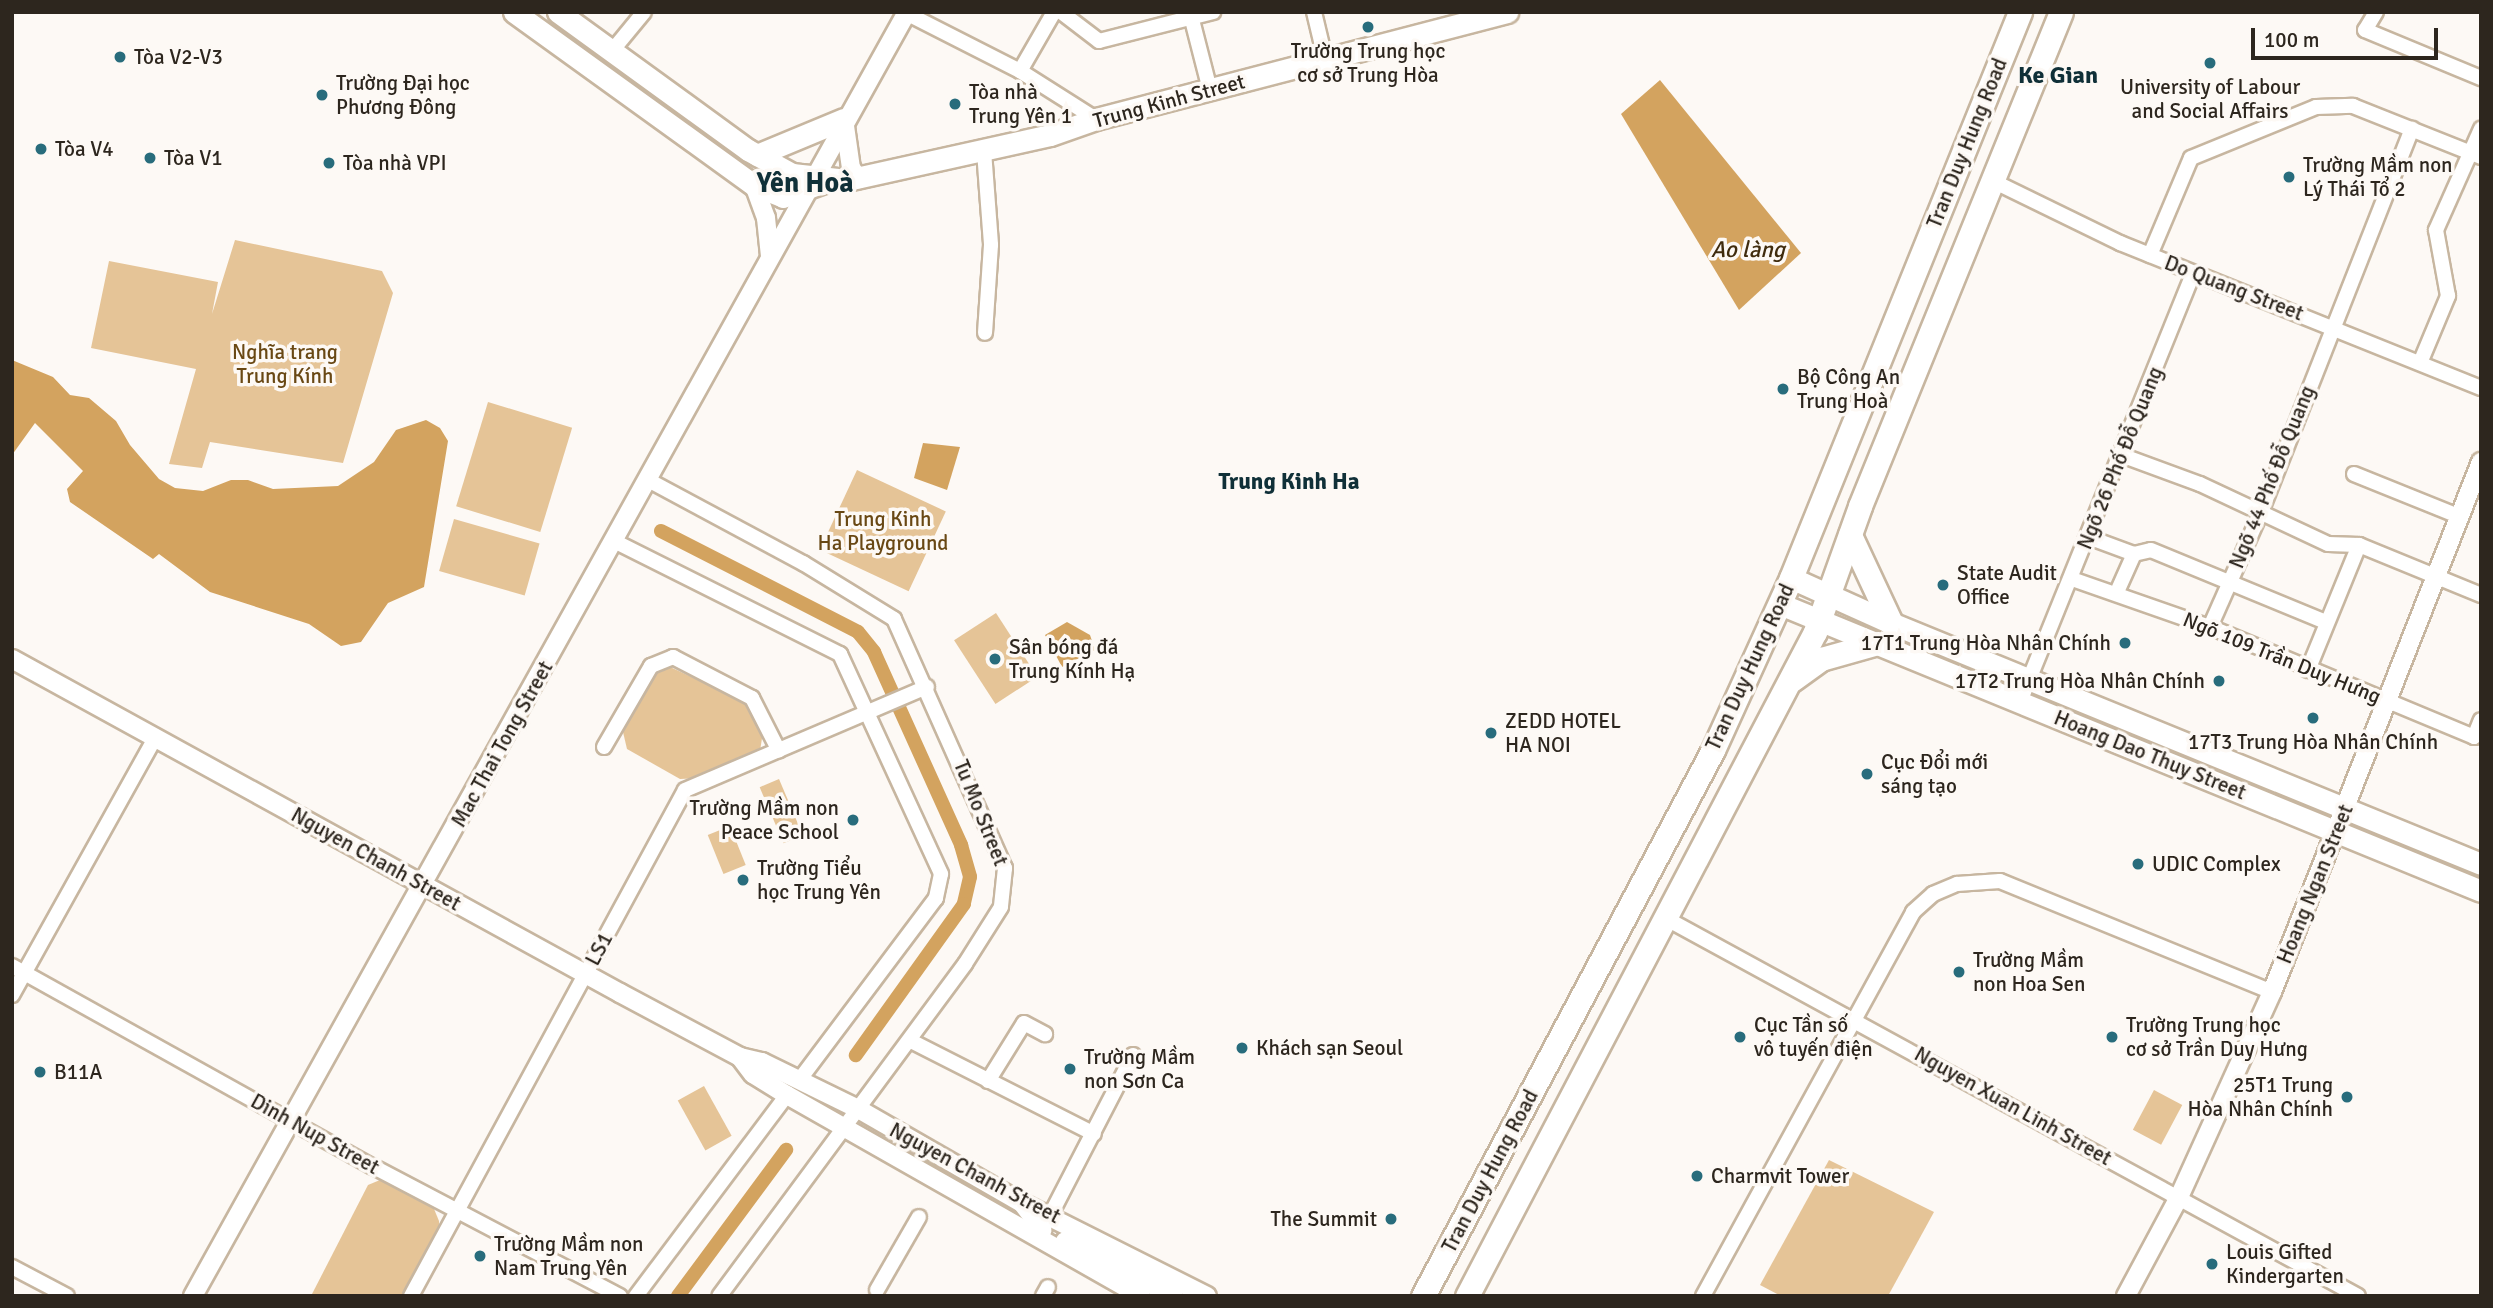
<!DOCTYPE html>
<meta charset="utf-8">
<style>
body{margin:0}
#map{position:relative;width:2493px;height:1308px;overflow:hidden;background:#fdf9f5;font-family:Signika,sans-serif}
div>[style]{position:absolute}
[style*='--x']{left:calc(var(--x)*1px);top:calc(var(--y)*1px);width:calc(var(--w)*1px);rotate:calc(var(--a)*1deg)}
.green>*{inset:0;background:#e5c497;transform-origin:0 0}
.water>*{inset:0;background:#d3a35f}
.canal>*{height:14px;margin:-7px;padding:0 7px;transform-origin:7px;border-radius:7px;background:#d3a35f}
.roads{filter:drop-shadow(2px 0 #c7b6a0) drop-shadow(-2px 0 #c7b6a0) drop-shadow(0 2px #c7b6a0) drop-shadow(0 -2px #c7b6a0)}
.minor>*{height:14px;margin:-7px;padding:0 7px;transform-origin:7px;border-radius:7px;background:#fff}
.tertiary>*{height:18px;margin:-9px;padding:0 9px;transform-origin:9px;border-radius:9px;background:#fff}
.secondary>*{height:21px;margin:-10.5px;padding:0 10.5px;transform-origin:10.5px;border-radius:10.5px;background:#fff}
.primary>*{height:23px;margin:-11.5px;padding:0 11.5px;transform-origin:11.5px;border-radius:11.5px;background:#fff}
.dots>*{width:19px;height:19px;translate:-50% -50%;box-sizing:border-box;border:4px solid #fdf9f5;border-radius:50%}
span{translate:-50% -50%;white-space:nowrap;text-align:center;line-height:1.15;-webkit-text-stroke:7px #fdf9f5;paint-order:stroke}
.poi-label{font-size:21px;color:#2d261e}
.left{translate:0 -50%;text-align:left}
.right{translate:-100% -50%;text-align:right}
.street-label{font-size:21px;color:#2d261e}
.park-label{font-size:21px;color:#694814}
.water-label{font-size:23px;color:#402c0e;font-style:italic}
.neighbourhood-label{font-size:23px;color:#103038;font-weight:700}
.quarter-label{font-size:24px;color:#103038;font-weight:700}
.district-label{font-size:28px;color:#103038;font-weight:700}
.frame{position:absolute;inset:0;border:14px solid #2d261e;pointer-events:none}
.scale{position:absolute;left:2251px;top:28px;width:187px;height:32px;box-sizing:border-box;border:4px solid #2d261e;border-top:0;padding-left:9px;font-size:21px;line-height:24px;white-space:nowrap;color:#2d261e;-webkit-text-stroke:5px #fdf9f5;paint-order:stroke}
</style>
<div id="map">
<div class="green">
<i style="clip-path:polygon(235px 240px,382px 271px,393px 293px,343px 463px,210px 442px,202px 468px,169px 464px,196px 369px,91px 348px,109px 261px,218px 282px,212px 314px)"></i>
<i style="left:488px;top:402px;width:88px;height:109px;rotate:17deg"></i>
<i style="left:857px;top:470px;width:98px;height:88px;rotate:25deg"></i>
<i style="left:454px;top:519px;width:89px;height:54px;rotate:16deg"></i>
<i style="left:996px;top:613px;width:76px;height:50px;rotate:57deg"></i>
<i style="clip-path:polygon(668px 666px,747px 703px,763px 732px,760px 751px,702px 778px,680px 779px,627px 749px,623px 732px,659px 669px)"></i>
<i style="left:779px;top:779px;width:61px;height:21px;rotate:67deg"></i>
<i style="left:730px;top:826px;width:42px;height:24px;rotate:68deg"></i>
<i style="left:704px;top:1086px;width:57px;height:30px;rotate:61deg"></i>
<i style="left:2154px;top:1090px;width:32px;height:45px;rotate:28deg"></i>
<i style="clip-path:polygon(1829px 1160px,1934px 1212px,1888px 1296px,1781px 1296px,1760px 1285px)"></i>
<i style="clip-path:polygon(380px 1180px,432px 1204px,439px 1221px,439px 1230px,403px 1296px,311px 1296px,368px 1185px)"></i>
</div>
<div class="water">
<i style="clip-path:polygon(1660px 80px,1801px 253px,1739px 310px,1621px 114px)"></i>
<i style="clip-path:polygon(12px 360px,53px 377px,70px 395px,89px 398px,116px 421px,130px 445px,159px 479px,175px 488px,203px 491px,231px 480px,248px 480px,273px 489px,338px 486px,374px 462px,396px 430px,426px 420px,440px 428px,448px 441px,424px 587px,388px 603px,361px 642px,341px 646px,309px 624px,210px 592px,159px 554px,153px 559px,70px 502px,67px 489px,83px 471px,35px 423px,12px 455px)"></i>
<i style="clip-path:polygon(923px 443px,960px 447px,947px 490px,914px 478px)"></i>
<i style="clip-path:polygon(1067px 622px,1090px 635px,1095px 650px,1062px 667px,1045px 635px)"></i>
</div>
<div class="canal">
<i style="--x:661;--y:531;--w:221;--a:27.1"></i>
<i style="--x:858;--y:632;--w:26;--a:51"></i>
<i style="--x:874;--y:652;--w:212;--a:65.7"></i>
<i style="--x:961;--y:845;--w:33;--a:74"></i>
<i style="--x:970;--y:877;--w:28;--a:103"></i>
<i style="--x:964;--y:904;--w:186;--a:125.6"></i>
<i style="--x:678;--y:1296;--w:182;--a:-53.5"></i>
</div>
<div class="roads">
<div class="minor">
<i style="--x:1061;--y:12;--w:48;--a:37.3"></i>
<i style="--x:1099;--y:41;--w:118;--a:-14.3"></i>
<i style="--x:1190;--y:12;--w:81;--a:75.6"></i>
<i style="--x:1314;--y:12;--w:47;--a:76.6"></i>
<i style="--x:2376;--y:12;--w:21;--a:121"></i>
<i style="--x:2365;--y:30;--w:126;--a:22.5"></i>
<i style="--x:906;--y:13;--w:128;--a:27"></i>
<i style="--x:1020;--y:71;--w:90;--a:32.3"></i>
<i style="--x:612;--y:51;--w:50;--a:-50.6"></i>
<i style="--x:1020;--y:71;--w:68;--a:-60"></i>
<i style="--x:984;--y:151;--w:94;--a:85.7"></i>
<i style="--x:991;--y:245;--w:88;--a:93.9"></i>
<i style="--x:1991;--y:180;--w:144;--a:26"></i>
<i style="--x:2120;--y:243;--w:389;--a:21.9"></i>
<i style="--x:2150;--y:255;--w:105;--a:-67.1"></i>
<i style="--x:2191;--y:158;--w:135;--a:-22.2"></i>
<i style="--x:2316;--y:107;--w:37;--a:-2"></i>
<i style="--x:2353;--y:106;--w:138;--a:21.7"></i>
<i style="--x:2420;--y:363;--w:73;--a:-67.3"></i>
<i style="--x:2448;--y:296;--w:67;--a:-100.3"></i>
<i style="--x:2436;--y:230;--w:111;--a:-66"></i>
<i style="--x:2121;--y:455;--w:84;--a:20.2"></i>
<i style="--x:2200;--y:484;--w:141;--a:25.1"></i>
<i style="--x:2328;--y:544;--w:31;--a:2"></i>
<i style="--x:2359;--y:545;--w:132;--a:22.3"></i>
<i style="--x:2354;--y:474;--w:115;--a:21.9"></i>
<i style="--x:648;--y:480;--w:176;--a:28.2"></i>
<i style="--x:803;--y:563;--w:107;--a:31.6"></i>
<i style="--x:894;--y:619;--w:273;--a:66"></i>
<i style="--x:1005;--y:868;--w:39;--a:96"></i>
<i style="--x:1001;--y:907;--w:67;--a:122.3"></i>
<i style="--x:965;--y:964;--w:413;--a:126.5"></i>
<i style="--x:2088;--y:537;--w:49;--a:20.3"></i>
<i style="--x:2134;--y:554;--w:17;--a:-13"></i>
<i style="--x:2151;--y:550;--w:189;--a:22.4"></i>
<i style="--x:614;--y:541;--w:253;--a:26.6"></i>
<i style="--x:840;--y:654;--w:242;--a:65.3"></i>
<i style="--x:941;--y:874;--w:25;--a:102"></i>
<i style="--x:936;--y:898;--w:226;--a:126.9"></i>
<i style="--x:2072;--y:579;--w:146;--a:19.2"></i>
<i style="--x:2210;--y:627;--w:286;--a:22.6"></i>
<i style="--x:2474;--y:737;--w:18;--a:-68"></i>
<i style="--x:2117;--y:592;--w:42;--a:-65.9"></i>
<i style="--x:2210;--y:627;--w:126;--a:-66.1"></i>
<i style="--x:2261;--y:512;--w:412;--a:-68.5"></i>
<i style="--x:2308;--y:670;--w:135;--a:-67.8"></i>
<i style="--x:2020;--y:702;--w:462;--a:-68"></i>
<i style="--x:604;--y:747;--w:94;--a:-59.9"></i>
<i style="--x:651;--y:666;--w:24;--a:-22"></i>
<i style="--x:673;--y:657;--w:89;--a:27.4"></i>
<i style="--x:752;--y:698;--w:59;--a:63"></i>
<i style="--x:1667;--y:919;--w:787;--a:28.62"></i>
<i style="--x:12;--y:966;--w:412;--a:29.1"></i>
<i style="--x:372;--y:1166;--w:280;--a:27.7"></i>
<i style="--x:12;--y:995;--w:292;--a:-60.9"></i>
<i style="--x:911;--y:1041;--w:205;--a:26.9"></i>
<i style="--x:988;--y:1081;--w:68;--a:-58.2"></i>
<i style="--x:1024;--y:1023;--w:24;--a:28"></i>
<i style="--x:1051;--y:1214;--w:179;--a:-62.7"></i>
<i style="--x:12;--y:1267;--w:62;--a:27.8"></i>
<i style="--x:877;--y:1290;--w:84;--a:-60.1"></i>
<i style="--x:411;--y:1296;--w:575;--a:-61.56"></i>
<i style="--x:685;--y:790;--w:263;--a:-23.1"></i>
<i style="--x:636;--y:1296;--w:251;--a:-53.1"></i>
<i style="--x:1043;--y:1296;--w:10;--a:-61"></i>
<i style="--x:1703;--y:1296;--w:438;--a:-61.3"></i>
<i style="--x:1913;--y:912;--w:27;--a:-42"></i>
<i style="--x:1933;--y:894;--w:26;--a:-23"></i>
<i style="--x:1957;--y:884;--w:43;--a:-4"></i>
<i style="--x:2000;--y:881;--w:294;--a:22.2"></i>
</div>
<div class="tertiary">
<i style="--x:844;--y:119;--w:49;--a:81.9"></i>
<i style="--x:851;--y:168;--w:14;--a:54"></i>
<i style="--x:754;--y:185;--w:35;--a:70"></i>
<i style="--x:766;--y:218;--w:37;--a:84"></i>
<i style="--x:12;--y:659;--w:694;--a:28.78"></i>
<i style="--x:620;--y:993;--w:136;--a:28.1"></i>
<i style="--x:740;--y:1057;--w:23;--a:13"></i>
<i style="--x:762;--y:1062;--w:109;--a:26.1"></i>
<i style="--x:860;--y:1110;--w:187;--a:29.9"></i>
<i style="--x:1022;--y:1203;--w:207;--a:26.7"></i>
<i style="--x:740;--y:1057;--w:21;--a:53"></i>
<i style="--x:753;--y:1074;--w:40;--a:32"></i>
<i style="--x:787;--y:1095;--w:407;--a:29.6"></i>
<i style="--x:1022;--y:1203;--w:34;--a:53"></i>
<i style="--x:1065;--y:1241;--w:122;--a:26.8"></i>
<i style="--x:193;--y:1296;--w:1469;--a:-60.92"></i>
<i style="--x:2126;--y:1296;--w:112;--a:-61.8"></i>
<i style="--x:2179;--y:1197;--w:225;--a:-65.6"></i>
<i style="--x:2272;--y:992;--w:570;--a:-68.48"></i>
</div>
<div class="secondary">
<i style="--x:514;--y:12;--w:296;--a:35.8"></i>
<i style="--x:754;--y:185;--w:31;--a:22"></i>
<i style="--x:783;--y:197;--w:47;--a:-20"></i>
<i style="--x:558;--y:12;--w:235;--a:36"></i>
<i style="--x:748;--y:150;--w:50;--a:28.6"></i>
<i style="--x:792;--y:174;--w:55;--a:6.2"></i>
<i style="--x:847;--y:180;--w:208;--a:-12.5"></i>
<i style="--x:1050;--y:135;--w:49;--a:-19.2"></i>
<i style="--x:1096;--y:119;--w:425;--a:-14.6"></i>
<i style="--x:757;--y:155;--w:94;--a:-22.5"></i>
<i style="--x:1791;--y:578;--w:110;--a:24.2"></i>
<i style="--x:1891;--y:623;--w:637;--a:22.22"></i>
<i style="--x:1780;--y:604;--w:757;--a:22.26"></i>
</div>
<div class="primary">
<i style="--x:1850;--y:535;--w:97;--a:65"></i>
<i style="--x:1792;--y:680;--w:36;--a:-36"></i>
<i style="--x:1821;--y:659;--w:59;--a:-15.7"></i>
<i style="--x:1423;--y:1296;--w:618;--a:-62.03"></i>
<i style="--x:1713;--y:750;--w:189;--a:-65.6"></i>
<i style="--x:1791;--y:578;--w:611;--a:-67.97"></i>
<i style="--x:1467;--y:1296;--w:750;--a:-62.34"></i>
<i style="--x:1815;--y:632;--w:134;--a:-70.3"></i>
<i style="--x:1860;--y:506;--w:533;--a:-67.86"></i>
</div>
</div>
<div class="dots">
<i style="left:1368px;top:27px;background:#286c7c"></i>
<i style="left:120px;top:57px;background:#286c7c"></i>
<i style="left:2210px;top:63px;background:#286c7c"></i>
<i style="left:322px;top:95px;background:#286c7c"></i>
<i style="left:955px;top:104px;background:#286c7c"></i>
<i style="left:41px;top:149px;background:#286c7c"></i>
<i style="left:150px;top:158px;background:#286c7c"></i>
<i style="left:329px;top:163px;background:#286c7c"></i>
<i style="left:2289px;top:177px;background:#286c7c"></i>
<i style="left:1783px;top:389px;background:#286c7c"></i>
<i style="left:1943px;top:585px;background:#286c7c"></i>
<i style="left:2125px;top:643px;background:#286c7c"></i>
<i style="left:995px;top:659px;background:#286c7c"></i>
<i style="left:2219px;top:681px;background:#286c7c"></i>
<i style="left:2313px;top:718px;background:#286c7c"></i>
<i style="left:1491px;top:733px;background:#286c7c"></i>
<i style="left:1867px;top:774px;background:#286c7c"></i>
<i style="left:853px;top:820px;background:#286c7c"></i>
<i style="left:2138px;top:864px;background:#286c7c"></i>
<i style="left:743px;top:880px;background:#286c7c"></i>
<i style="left:1959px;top:972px;background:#286c7c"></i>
<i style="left:1740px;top:1037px;background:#286c7c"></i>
<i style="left:2112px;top:1037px;background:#286c7c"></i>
<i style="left:1242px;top:1048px;background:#286c7c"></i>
<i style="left:1070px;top:1069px;background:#286c7c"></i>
<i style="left:40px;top:1072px;background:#286c7c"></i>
<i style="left:2347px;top:1097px;background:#286c7c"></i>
<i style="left:1697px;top:1176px;background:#286c7c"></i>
<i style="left:1391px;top:1219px;background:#286c7c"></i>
<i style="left:480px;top:1256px;background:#286c7c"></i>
<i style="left:2212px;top:1264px;background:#286c7c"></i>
</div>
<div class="poi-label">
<span style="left:1368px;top:63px">Trường Trung học<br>cơ sở Trung Hòa</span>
<span class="left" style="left:134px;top:57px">Tòa V2-V3</span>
<span class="left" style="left:336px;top:95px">Trường Đại học<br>Phương Đông</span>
<span style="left:2210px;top:99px">University of Labour<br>and Social Affairs</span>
<span class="left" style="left:969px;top:104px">Tòa nhà<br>Trung Yên 1</span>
<span class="left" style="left:55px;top:149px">Tòa V4</span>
<span class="left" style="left:164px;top:158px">Tòa V1</span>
<span class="left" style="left:343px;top:163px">Tòa nhà VPI</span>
<span class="left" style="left:2303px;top:177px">Trường Mầm non<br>Lý Thái Tổ 2</span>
<span class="left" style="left:1797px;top:389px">Bộ Công An<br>Trung Hoà</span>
<span class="left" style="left:1957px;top:585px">State Audit<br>Office</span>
<span class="right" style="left:2111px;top:643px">17T1 Trung Hòa Nhân Chính</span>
<span class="left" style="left:1009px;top:659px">Sân bóng đá<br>Trung Kính Hạ</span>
<span class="right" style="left:2205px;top:681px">17T2 Trung Hòa Nhân Chính</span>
<span class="left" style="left:1505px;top:733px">ZEDD HOTEL<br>HA NOI</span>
<span style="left:2313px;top:742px">17T3 Trung Hòa Nhân Chính</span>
<span class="left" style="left:1881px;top:774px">Cục Đổi mới<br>sáng tạo</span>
<span class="right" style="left:839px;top:820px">Trường Mầm non<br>Peace School</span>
<span class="left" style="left:2152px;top:864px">UDIC Complex</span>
<span class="left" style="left:757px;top:880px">Trường Tiểu<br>học Trung Yên</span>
<span class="left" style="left:1973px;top:972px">Trường Mầm<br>non Hoa Sen</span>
<span class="left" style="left:1754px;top:1037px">Cục Tần số<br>vô tuyến điện</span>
<span class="left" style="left:2126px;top:1037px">Trường Trung học<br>cơ sở Trần Duy Hưng</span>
<span class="left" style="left:1256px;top:1048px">Khách sạn Seoul</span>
<span class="left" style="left:1084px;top:1069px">Trường Mầm<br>non Sơn Ca</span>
<span class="left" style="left:54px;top:1072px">B11A</span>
<span class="right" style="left:2333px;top:1097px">25T1 Trung<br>Hòa Nhân Chính</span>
<span class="left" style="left:1711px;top:1176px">Charmvit Tower</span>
<span class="right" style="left:1377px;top:1219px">The Summit</span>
<span class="left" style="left:494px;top:1256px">Trường Mầm non<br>Nam Trung Yên</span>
<span class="left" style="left:2226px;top:1264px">Louis Gifted<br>Kindergarten</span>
</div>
<div class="street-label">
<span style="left:1169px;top:101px;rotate:-15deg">Trung Kinh Street</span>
<span style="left:1967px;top:143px;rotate:-68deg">Tran Duy Hung Road</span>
<span style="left:2234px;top:288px;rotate:21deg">Do Quang Street</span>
<span style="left:2120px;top:458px;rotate:-68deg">Ngõ 26 Phố Đỗ Quang</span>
<span style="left:2272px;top:477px;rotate:-68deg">Ngõ 44 Phố Đỗ Quang</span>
<span style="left:2282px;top:658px;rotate:22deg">Ngõ 109 Trần Duy Hưng</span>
<span style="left:1750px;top:667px;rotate:-65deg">Tran Duy Hung Road</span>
<span style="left:502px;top:744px;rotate:-61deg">Mac Thai Tong Street</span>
<span style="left:2150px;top:755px;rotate:22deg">Hoang Dao Thuy Street</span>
<span style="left:981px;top:813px;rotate:68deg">Tu Mo Street</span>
<span style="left:376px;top:859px;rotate:29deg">Nguyen Chanh Street</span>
<span style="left:2315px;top:884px;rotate:-68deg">Hoang Ngan Street</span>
<span style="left:599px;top:949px;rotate:-62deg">LS1</span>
<span style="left:2013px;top:1106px;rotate:29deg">Nguyen Xuan Linh Street</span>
<span style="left:315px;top:1134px;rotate:29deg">Dinh Nup Street</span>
<span style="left:1490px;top:1171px;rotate:-62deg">Tran Duy Hung Road</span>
<span style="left:975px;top:1173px;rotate:28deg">Nguyen Chanh Street</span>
</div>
<div class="park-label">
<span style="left:285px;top:364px">Nghĩa trang<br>Trung Kính</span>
<span style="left:883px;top:531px">Trung Kinh<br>Ha Playground</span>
</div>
<div class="water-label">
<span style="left:1748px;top:250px">Ao làng</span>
</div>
<div class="neighbourhood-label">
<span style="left:1289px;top:482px">Trung Kinh Ha</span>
</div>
<div class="quarter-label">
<span style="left:2058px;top:76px">Ke Gian</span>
</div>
<div class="district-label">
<span style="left:805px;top:183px">Yên Hoà</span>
</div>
<div class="frame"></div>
<div class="scale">100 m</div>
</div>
